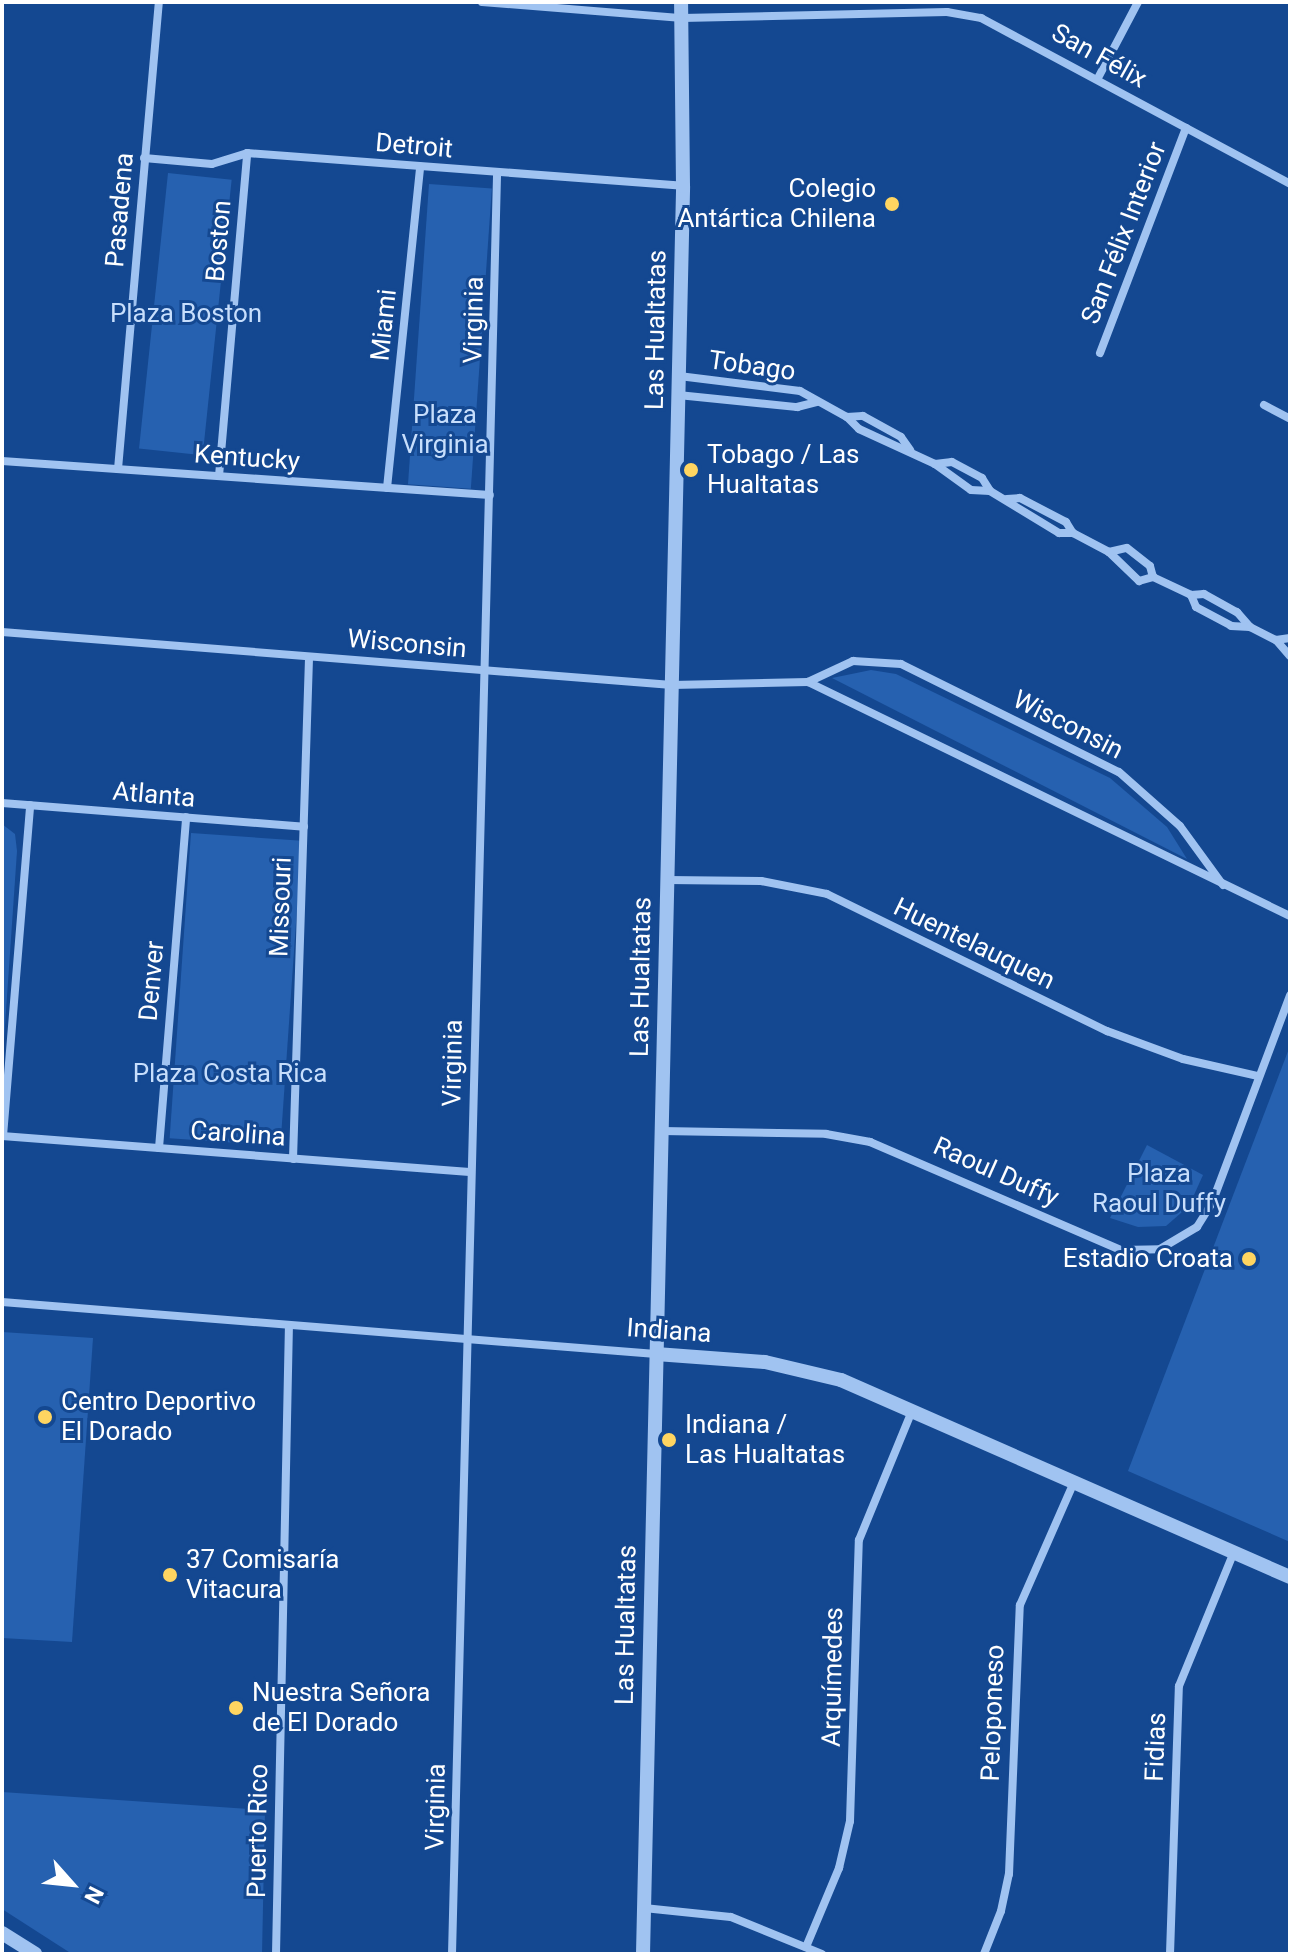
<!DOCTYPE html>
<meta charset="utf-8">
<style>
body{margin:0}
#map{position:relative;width:1292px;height:1956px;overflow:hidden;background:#144891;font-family:Roboto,sans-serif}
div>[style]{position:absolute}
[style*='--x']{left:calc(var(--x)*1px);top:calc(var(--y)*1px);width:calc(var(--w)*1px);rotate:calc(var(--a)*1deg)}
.green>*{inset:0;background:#2661b0;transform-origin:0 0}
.minor>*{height:8px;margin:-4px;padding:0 4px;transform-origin:4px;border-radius:4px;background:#a0c3f1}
.tertiary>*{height:14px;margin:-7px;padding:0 7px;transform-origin:7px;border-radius:7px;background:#a0c3f1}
.dots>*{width:22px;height:22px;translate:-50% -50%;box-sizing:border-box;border:4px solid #144891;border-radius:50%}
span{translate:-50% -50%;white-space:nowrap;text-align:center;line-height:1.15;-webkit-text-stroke:6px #144891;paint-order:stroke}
.street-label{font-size:26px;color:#fff}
.poi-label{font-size:26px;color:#fff}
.right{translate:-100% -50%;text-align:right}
.left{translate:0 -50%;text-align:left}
.park-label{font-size:26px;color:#c7defc}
.frame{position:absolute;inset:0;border:4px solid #fff;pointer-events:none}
.north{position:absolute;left:32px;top:1844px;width:80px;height:80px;-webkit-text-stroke:6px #144891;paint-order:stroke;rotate:117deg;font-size:22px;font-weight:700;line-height:32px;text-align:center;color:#fff}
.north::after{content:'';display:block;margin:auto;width:28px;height:36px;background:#fff;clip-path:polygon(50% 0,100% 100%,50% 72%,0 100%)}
</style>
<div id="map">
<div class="green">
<i style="left:168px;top:173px;width:64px;height:277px;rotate:6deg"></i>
<i style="left:429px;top:184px;width:63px;height:301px;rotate:4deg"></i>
<i style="clip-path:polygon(871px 670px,896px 674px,1110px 778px,1167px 827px,1187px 859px,832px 678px)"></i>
<i style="clip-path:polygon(2px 824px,15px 834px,17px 851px,2px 1069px)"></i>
<i style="left:191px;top:833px;width:111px;height:306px;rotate:4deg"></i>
<i style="clip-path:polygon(1290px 1046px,1290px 1542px,1128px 1471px)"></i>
<i style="clip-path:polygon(1147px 1145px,1203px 1175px,1189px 1206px,1166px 1226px,1138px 1227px,1110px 1218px)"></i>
<i style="clip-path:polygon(2px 1332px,93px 1338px,72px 1642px,2px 1638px)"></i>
<i style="clip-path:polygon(2px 1792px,265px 1810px,262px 1954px,72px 1954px,2px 1909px)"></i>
</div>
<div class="minor">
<i style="--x:482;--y:2;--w:201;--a:4.6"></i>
<i style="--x:682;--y:18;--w:265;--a:-1.3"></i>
<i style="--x:947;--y:12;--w:35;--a:10"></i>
<i style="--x:981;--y:18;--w:351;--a:28.2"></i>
<i style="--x:1098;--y:78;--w:86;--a:-62.2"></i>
<i style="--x:144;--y:158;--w:68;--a:5"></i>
<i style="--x:212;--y:164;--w:37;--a:-17"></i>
<i style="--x:247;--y:153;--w:437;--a:4.3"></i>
<i style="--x:1100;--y:353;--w:241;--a:-69.1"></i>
<i style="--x:679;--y:376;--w:122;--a:7.1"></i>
<i style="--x:800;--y:391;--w:54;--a:29"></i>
<i style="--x:847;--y:417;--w:17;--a:45"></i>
<i style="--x:859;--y:429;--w:84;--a:24.7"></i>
<i style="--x:935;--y:464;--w:44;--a:35.8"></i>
<i style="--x:971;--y:490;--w:19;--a:3"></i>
<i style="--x:990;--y:491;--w:81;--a:31.3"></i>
<i style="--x:1059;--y:533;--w:14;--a:0"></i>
<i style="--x:1073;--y:533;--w:41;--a:27.8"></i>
<i style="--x:1109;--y:552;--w:42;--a:44"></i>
<i style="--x:1139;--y:581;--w:15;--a:-16"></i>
<i style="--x:1153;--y:577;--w:42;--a:25.3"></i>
<i style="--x:1191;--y:595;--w:13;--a:-4"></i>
<i style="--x:1204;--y:594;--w:38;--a:29"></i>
<i style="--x:1237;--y:612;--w:20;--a:49"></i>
<i style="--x:678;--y:395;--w:120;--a:5.8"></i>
<i style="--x:797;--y:407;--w:21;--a:-14"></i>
<i style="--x:1264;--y:405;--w:30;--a:28"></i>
<i style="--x:847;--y:417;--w:16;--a:-4"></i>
<i style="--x:863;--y:416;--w:43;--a:28.9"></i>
<i style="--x:901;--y:437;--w:16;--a:55"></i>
<i style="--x:2;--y:461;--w:489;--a:4"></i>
<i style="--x:935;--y:464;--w:17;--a:-7"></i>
<i style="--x:952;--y:462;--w:34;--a:28"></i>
<i style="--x:982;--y:478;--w:15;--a:58"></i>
<i style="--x:118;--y:469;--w:469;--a:-85"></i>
<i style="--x:219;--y:476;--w:324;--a:-85"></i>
<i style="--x:387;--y:488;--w:323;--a:-84.1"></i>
<i style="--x:1007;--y:499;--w:13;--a:-4"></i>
<i style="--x:1020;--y:498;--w:52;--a:27.6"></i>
<i style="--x:1066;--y:522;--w:13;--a:58"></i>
<i style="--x:1109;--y:552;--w:18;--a:-13"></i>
<i style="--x:1127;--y:548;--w:29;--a:38"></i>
<i style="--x:1150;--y:566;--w:11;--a:75"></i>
<i style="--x:1191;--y:595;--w:13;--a:67"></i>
<i style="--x:1196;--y:607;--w:40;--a:28"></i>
<i style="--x:1231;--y:626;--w:19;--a:3"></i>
<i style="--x:1250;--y:627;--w:29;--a:27"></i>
<i style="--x:1276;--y:640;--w:21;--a:49"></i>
<i style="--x:2;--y:632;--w:672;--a:4.52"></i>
<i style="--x:672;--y:685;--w:136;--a:-1.3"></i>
<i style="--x:808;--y:682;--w:536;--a:25.9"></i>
<i style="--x:1276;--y:640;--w:14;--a:-8"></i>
<i style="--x:808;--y:682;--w:50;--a:-25"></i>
<i style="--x:853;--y:661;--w:48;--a:3.6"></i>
<i style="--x:901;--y:664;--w:243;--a:26.4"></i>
<i style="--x:1119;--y:772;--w:81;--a:41.5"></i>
<i style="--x:1180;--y:826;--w:73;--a:53.9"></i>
<i style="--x:2;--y:803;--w:303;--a:4.5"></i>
<i style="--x:667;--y:880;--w:94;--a:0.6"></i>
<i style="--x:761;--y:881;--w:67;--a:11.1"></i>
<i style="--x:827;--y:894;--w:312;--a:26.1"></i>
<i style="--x:1107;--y:1031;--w:81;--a:20.2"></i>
<i style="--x:1183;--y:1059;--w:76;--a:12.9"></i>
<i style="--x:662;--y:1131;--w:164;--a:1"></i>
<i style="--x:826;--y:1134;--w:45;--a:10.3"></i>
<i style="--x:870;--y:1142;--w:273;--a:23.3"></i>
<i style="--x:1121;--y:1250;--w:39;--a:-1"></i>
<i style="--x:1160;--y:1249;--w:43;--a:-30.7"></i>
<i style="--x:1197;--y:1227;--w:28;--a:-58"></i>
<i style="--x:1212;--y:1203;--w:222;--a:-69.4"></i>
<i style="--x:2;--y:1136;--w:469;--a:4.4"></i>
<i style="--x:3;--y:1136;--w:332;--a:-85.3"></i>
<i style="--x:159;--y:1148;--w:332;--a:-85.3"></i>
<i style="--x:293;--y:1159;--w:502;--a:-88.17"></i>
<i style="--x:2;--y:1302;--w:656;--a:4.55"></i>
<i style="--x:644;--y:1908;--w:87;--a:5.9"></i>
<i style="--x:731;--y:1917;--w:98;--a:22.1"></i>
<i style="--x:806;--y:1947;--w:86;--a:-67.3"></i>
<i style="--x:839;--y:1868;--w:48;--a:-76.8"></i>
<i style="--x:850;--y:1821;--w:281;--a:-88.2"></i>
<i style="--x:859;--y:1540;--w:139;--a:-67.7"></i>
<i style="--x:276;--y:1954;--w:629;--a:-88.82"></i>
<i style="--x:452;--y:1954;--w:1781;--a:-88.55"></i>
<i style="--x:984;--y:1954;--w:46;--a:-68.4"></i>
<i style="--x:1001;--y:1911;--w:38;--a:-78"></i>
<i style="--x:1009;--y:1874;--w:269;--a:-87.7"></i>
<i style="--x:1020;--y:1605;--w:134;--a:-66.3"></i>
<i style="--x:1170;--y:1954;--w:268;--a:-88.1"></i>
<i style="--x:1179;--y:1686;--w:145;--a:-67.7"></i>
</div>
<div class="tertiary">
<i style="--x:656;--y:1354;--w:109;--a:4.2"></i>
<i style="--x:765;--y:1362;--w:78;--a:13.3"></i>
<i style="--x:841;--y:1380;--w:490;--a:23.7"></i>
<i style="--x:2;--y:1933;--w:39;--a:32"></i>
<i style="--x:643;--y:1954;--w:1768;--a:-88.7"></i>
<i style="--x:683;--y:186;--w:184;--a:-90.6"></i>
</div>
<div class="dots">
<i style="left:892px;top:204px;background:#ffd561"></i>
<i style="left:691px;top:470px;background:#ffd561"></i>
<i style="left:1249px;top:1259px;background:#ffd561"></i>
<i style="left:45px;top:1417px;background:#ffd561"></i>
<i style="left:669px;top:1440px;background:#ffd561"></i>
<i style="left:170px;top:1575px;background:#ffd561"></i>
<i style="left:236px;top:1708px;background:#ffd561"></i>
</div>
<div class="street-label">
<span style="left:1099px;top:56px;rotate:29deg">San Félix</span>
<span style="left:414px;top:146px;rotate:5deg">Detroit</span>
<span style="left:120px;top:210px;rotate:-85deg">Pasadena</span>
<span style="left:1124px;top:233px;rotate:-69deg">San Félix Interior</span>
<span style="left:219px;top:241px;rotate:-85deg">Boston</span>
<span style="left:474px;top:320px;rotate:-89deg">Virginia</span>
<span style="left:384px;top:325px;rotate:-84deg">Miami</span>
<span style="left:656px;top:330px;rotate:-89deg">Las Hualtatas</span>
<span style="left:752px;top:366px;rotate:8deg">Tobago</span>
<span style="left:247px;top:458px;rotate:4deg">Kentucky</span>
<span style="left:407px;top:644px;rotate:5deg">Wisconsin</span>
<span style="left:1068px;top:725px;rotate:27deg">Wisconsin</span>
<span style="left:154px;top:795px;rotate:5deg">Atlanta</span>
<span style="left:281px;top:907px;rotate:-88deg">Missouri</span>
<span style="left:974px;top:944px;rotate:26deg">Huentelauquen</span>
<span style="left:641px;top:977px;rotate:-89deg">Las Hualtatas</span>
<span style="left:152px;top:981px;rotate:-85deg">Denver</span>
<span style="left:453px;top:1063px;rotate:-89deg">Virginia</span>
<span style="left:238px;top:1134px;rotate:4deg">Carolina</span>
<span style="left:996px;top:1172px;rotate:24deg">Raoul Duffy</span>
<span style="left:669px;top:1331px;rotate:4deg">Indiana</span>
<span style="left:626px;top:1625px;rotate:-89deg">Las Hualtatas</span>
<span style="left:833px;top:1677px;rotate:-89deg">Arquímedes</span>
<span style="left:993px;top:1713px;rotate:-88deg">Peloponeso</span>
<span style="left:1156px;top:1747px;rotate:-88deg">Fidias</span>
<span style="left:436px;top:1807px;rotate:-89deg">Virginia</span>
<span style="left:258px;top:1831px;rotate:-89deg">Puerto Rico</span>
</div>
<div class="poi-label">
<span class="right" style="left:876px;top:204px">Colegio<br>Antártica Chilena</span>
<span class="left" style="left:707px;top:470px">Tobago / Las<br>Hualtatas</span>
<span class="right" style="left:1233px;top:1259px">Estadio Croata</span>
<span class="left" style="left:61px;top:1417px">Centro Deportivo<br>El Dorado</span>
<span class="left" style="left:685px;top:1440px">Indiana /<br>Las Hualtatas</span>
<span class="left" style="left:186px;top:1575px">37 Comisaría<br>Vitacura</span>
<span class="left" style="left:252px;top:1708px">Nuestra Señora<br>de El Dorado</span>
</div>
<div class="park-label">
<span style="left:186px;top:314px">Plaza Boston</span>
<span style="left:445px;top:430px">Plaza<br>Virginia</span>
<span style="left:230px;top:1074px">Plaza Costa Rica</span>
<span style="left:1159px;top:1189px">Plaza<br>Raoul Duffy</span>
</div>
<div class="frame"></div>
<div class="north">N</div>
</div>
